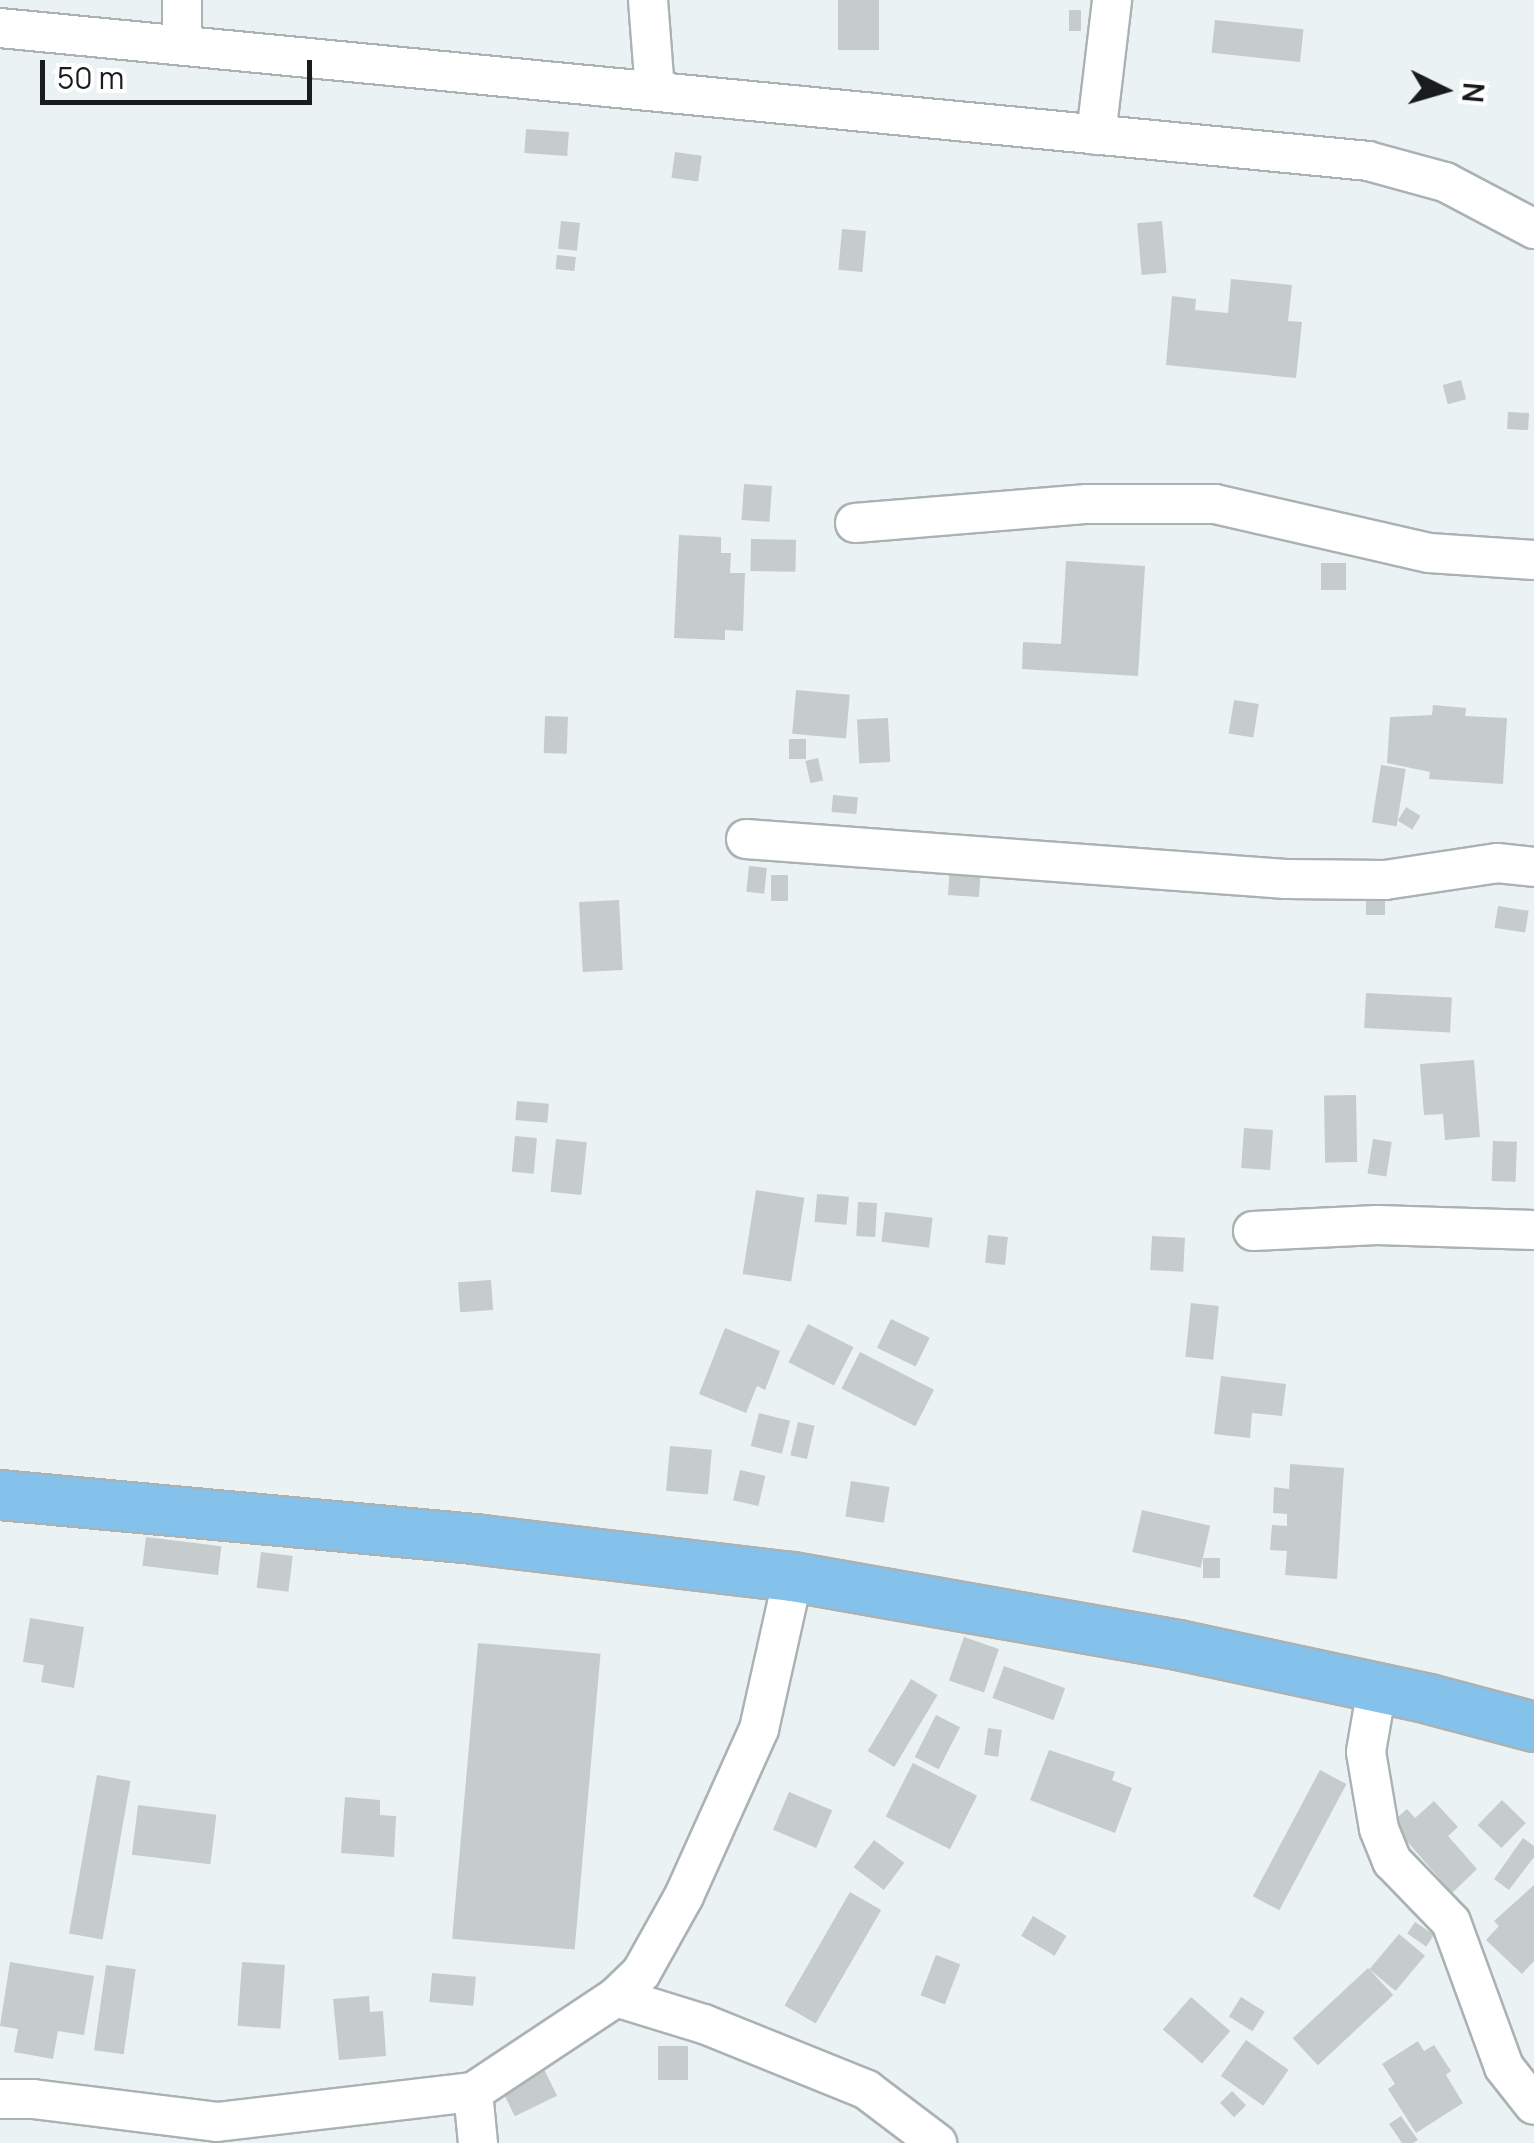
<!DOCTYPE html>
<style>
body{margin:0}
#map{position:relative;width:1534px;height:2143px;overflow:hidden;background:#ebf2f4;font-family:Manrope,sans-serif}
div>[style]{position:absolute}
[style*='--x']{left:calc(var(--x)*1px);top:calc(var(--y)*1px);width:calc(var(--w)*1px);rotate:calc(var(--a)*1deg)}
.building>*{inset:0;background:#c5cccb;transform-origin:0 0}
.roads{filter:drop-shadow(2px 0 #abb2b4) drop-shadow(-2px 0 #abb2b4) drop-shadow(0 2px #abb2b4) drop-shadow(0 -2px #abb2b4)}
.minor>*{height:38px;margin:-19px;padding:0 19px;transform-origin:19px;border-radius:19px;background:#fff}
.major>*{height:48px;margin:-24px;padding:0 24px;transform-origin:24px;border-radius:24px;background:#85c2eb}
span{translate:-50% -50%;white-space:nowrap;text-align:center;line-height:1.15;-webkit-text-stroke:8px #fff;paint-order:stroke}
.north{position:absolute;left:1394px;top:40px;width:100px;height:100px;-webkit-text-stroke:8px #fff;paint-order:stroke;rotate:95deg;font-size:28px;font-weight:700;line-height:40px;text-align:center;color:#191c1d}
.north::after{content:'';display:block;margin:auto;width:35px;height:45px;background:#191c1d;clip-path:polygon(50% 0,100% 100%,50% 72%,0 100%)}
.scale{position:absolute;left:40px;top:60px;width:272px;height:45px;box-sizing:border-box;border:5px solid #191c1d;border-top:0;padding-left:12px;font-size:30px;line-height:35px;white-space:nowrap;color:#191c1d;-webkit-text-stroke:8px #fff;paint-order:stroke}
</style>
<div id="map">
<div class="building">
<i style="left:838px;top:0;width:41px;height:50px"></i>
<i style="left:1069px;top:10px;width:12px;height:21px"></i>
<i style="left:1215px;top:20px;width:89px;height:33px;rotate:6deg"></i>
<i style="left:526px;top:129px;width:43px;height:24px;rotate:4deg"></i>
<i style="left:675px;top:152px;width:27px;height:26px;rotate:8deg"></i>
<i style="left:561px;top:221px;width:19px;height:28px;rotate:6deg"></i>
<i style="left:1162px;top:221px;width:52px;height:25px;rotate:85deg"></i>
<i style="left:842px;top:229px;width:24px;height:41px;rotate:5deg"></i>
<i style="left:557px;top:255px;width:19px;height:14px;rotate:6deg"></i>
<i style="clip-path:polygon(1231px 279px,1292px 285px,1288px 321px,1302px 322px,1296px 378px,1166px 365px,1172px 296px,1196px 299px,1195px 310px,1228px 313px)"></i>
<i style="left:1461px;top:380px;width:20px;height:19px;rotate:75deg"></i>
<i style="left:1508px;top:412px;width:21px;height:17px;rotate:3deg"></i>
<i style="left:744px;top:484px;width:28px;height:36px;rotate:4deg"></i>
<i style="clip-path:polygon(679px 535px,721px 537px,721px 553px,731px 553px,730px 573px,745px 573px,743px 631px,725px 630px,725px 640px,674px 638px)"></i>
<i style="left:751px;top:539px;width:45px;height:32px;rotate:1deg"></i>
<i style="clip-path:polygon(1066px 561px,1145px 566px,1138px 676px,1022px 669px,1023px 642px,1061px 644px)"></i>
<i style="left:1321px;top:563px;width:25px;height:27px"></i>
<i style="left:796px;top:690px;width:54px;height:44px;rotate:5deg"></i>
<i style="left:1234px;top:700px;width:25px;height:34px;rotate:9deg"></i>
<i style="clip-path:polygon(1433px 705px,1466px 708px,1465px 716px,1507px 718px,1503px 784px,1429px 779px,1430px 772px,1387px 763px,1390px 717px,1432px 715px)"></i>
<i style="left:545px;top:716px;width:23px;height:37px;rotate:2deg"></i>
<i style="left:888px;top:718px;width:44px;height:31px;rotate:87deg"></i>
<i style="left:789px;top:739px;width:17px;height:20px"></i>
<i style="left:818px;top:758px;width:23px;height:13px;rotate:77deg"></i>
<i style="left:1381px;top:765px;width:25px;height:58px;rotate:9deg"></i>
<i style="left:833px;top:795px;width:25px;height:17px;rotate:5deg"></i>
<i style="left:1406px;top:807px;width:17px;height:16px;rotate:31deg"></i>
<i style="left:749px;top:866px;width:18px;height:26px;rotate:6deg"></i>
<i style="left:950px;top:866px;width:31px;height:29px;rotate:4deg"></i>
<i style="left:771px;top:875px;width:17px;height:26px"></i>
<i style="left:1385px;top:897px;width:18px;height:19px;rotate:90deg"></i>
<i style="left:619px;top:900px;width:70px;height:40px;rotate:87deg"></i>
<i style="left:1498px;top:906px;width:31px;height:22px;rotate:9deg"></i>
<i style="left:1366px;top:993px;width:86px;height:35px;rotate:3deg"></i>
<i style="clip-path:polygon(1474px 1060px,1480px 1137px,1445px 1140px,1443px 1114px,1424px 1115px,1420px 1064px)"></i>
<i style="left:1356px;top:1095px;width:67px;height:32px;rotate:89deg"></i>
<i style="left:517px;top:1101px;width:32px;height:19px;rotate:5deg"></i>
<i style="left:1244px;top:1128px;width:29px;height:40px;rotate:4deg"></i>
<i style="left:515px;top:1136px;width:22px;height:36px;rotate:5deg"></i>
<i style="left:556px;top:1139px;width:31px;height:53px;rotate:6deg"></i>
<i style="left:1373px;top:1139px;width:19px;height:35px;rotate:9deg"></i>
<i style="left:1493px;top:1141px;width:24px;height:40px;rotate:2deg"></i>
<i style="left:756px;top:1190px;width:49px;height:85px;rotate:9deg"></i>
<i style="left:817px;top:1194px;width:32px;height:28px;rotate:5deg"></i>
<i style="left:858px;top:1202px;width:19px;height:34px;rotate:3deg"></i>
<i style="left:885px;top:1212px;width:48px;height:30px;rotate:7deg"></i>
<i style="left:988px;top:1235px;width:20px;height:28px;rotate:6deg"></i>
<i style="left:1152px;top:1236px;width:33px;height:34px;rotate:3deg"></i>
<i style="left:491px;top:1280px;width:30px;height:33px;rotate:86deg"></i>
<i style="left:1191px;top:1303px;width:28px;height:54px;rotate:6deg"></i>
<i style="left:891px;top:1319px;width:43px;height:32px;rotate:26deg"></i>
<i style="left:808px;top:1324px;width:51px;height:43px;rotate:27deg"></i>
<i style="clip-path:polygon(725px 1328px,780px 1351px,765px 1390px,757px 1386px,746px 1413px,699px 1394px)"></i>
<i style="left:860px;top:1352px;width:83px;height:41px;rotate:27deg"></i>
<i style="clip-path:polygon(1221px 1376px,1286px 1384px,1282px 1416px,1252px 1413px,1250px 1438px,1214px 1434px)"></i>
<i style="left:759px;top:1413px;width:32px;height:34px;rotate:14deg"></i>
<i style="left:798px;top:1422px;width:17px;height:34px;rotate:13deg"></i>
<i style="left:670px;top:1446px;width:42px;height:45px;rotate:5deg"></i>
<i style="clip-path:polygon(1290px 1464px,1344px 1468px,1337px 1579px,1285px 1575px,1287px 1551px,1270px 1550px,1272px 1525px,1287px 1526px,1287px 1514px,1273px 1513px,1274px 1487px,1289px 1489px)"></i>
<i style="left:740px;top:1470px;width:26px;height:31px;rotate:13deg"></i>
<i style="left:851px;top:1481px;width:39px;height:36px;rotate:9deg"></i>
<i style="left:1142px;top:1510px;width:70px;height:43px;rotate:13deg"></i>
<i style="left:146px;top:1537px;width:76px;height:29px;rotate:7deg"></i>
<i style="left:261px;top:1552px;width:32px;height:36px;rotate:7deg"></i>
<i style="left:1203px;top:1558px;width:17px;height:20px"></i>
<i style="clip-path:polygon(30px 1618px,84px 1627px,74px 1688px,41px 1682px,44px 1665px,23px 1662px)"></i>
<i style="left:964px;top:1637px;width:37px;height:46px;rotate:19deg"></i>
<i style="left:478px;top:1643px;width:123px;height:297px;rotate:5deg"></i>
<i style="left:1004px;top:1666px;width:65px;height:34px;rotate:20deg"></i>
<i style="left:911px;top:1679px;width:31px;height:84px;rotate:31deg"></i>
<i style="left:936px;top:1715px;width:27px;height:47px;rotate:27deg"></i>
<i style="left:988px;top:1728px;width:14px;height:27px;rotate:8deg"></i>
<i style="clip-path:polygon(1049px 1750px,1115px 1772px,1112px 1780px,1132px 1788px,1115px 1833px,1030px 1800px)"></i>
<i style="left:913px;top:1763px;width:72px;height:60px;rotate:27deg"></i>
<i style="left:1320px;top:1770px;width:30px;height:143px;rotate:28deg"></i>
<i style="left:97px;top:1775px;width:34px;height:161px;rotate:10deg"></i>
<i style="left:789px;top:1792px;width:47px;height:41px;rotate:23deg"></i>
<i style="clip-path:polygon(345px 1797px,380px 1800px,380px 1815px,396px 1816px,394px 1857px,341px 1853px)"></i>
<i style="left:1502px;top:1800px;width:33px;height:35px;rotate:44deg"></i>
<i style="clip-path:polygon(1434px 1801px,1458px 1827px,1448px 1836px,1477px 1869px,1452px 1893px,1391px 1823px,1407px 1809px,1415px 1818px)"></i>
<i style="left:138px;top:1805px;width:79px;height:50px;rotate:7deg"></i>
<i style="clip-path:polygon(1523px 1838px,1534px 1846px,1534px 1857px,1509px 1890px,1494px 1879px)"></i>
<i style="left:874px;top:1840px;width:38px;height:34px;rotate:37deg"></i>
<i style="clip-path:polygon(1534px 1885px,1534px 1961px,1522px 1974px,1486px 1940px,1499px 1926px,1494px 1921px)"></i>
<i style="left:850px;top:1892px;width:36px;height:131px;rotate:30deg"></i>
<i style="left:1033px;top:1916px;width:39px;height:23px;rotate:31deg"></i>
<i style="left:1415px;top:1922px;width:23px;height:14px;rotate:34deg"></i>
<i style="left:1399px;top:1934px;width:34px;height:46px;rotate:40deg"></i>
<i style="left:936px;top:1955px;width:26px;height:43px;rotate:21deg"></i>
<i style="clip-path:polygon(10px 1962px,94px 1976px,84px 2035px,58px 2031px,53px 2059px,14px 2052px,18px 2029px,0 2026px)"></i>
<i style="left:242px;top:1962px;width:43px;height:64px;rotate:4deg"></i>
<i style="left:106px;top:1965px;width:30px;height:86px;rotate:8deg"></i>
<i style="left:1368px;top:1968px;width:37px;height:103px;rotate:47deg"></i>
<i style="left:432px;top:1973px;width:44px;height:29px;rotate:5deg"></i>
<i style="clip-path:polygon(369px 1996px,370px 2012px,383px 2011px,386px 2056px,339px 2060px,333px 1999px)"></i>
<i style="left:1191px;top:1997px;width:52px;height:43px;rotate:41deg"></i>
<i style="left:1241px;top:1997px;width:28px;height:23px;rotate:32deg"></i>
<i style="left:1246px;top:2040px;width:52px;height:44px;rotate:35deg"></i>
<i style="clip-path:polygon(1418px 2041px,1424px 2051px,1434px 2045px,1451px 2071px,1446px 2075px,1463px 2103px,1416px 2133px,1388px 2089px,1395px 2084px,1382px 2064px)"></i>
<i style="left:658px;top:2046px;width:30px;height:34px"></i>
<i style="left:543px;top:2067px;width:32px;height:47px;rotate:64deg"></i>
<i style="left:1232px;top:2091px;width:20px;height:17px;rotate:45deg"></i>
<i style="clip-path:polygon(1401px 2116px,1418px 2140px,1413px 2143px,1402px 2143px,1389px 2124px)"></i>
</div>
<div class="roads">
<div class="minor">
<i style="--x:648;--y:0;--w:90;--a:85.6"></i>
<i style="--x:0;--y:28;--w:1374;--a:5.55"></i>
<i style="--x:1368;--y:161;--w:80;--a:15.3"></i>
<i style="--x:1445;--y:182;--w:101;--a:27.8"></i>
<i style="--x:182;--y:45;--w:45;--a:-90"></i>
<i style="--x:1096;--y:135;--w:136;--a:-83.2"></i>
<i style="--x:855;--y:523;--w:233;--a:-4.7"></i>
<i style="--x:1087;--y:504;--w:128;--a:0"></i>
<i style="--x:1215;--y:504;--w:220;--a:12.9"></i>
<i style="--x:1429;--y:553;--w:105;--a:3.8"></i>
<i style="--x:746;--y:839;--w:541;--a:4.24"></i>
<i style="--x:1286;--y:879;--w:99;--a:0.6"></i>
<i style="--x:1385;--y:880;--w:113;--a:-8.6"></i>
<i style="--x:1497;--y:863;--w:37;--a:6"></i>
<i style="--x:1253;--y:1231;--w:124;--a:-2.8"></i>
<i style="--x:1377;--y:1225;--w:157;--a:1.8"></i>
<i style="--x:1377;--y:1688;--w:65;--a:99.8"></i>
<i style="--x:1366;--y:1752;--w:78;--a:80.4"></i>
<i style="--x:1379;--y:1829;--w:35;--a:68"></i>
<i style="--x:1392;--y:1861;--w:85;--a:46"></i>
<i style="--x:1451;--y:1922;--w:154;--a:69.9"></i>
<i style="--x:1504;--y:2067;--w:48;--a:51.7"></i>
<i style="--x:616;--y:1997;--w:92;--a:17.1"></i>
<i style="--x:704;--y:2024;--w:176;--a:22"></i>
<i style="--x:867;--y:2090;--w:88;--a:37.1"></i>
<i style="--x:0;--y:2099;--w:33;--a:0"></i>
<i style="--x:33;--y:2099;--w:185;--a:7.1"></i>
<i style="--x:217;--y:2122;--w:258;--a:-6.7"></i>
<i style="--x:478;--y:2143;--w:51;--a:-95.6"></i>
<i style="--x:473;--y:2092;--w:172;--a:-33.6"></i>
<i style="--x:616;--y:1997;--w:35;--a:-44"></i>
<i style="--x:641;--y:1973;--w:88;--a:-60.8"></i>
<i style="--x:684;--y:1896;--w:183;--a:-65.8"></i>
<i style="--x:759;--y:1729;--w:156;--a:-77.4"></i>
</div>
<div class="major">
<i style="--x:0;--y:1495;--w:483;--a:5.3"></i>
<i style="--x:481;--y:1540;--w:314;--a:6.8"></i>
<i style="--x:793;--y:1577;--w:391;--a:10"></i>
<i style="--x:1178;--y:1645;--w:257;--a:12.1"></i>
<i style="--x:1429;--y:1699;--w:109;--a:14.9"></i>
</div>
</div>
<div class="north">N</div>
<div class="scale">50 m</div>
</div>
